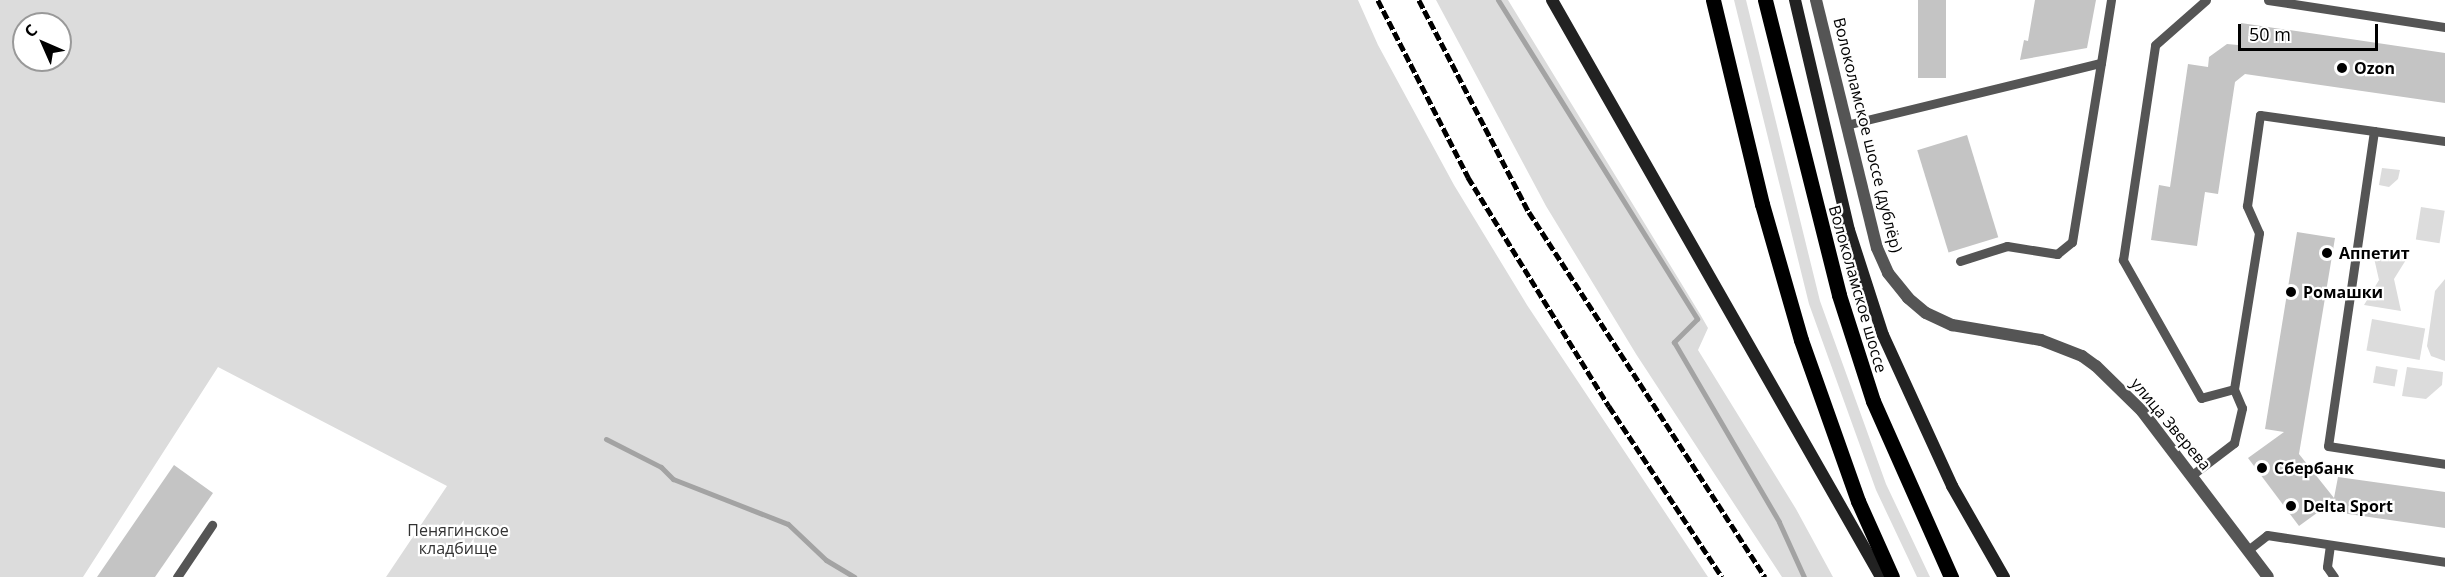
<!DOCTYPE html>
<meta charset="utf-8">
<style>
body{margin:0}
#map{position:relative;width:2445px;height:577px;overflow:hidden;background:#fff;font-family:"Open Sans",sans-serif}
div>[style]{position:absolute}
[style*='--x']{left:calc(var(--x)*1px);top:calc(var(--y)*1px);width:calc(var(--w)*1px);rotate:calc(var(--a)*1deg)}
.green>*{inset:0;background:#dcdcdc;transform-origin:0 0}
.stream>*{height:5px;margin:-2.5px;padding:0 2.5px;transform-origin:2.5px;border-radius:2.5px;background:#a3a3a3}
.building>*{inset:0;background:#c4c4c4;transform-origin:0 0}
.lane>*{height:9px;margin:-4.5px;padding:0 4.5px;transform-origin:4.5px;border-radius:4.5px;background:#555}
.street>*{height:12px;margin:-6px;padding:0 6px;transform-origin:6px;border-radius:6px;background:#555}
.secondary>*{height:12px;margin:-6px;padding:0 6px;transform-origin:6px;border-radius:6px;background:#222}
.primary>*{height:15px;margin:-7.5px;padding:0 7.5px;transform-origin:7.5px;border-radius:7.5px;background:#000}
.rail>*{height:4.5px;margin-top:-2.25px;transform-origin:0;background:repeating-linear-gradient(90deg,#000 0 9px,transparent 0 12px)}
.dots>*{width:16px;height:16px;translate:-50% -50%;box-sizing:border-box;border:3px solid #fff;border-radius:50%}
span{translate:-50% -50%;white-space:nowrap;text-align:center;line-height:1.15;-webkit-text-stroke:4.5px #fff;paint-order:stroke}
.poi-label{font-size:16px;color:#000;font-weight:700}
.left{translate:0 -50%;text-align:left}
.street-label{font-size:16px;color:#000}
.park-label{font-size:16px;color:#333}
.north{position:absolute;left:12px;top:12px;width:60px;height:60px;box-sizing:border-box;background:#fff;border:2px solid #999;border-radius:50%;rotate:315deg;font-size:16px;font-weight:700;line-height:24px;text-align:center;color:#000}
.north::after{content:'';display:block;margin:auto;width:21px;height:27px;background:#000;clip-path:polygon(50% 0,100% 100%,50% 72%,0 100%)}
.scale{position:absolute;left:2238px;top:24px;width:140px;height:27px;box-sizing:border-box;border:3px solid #000;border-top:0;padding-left:8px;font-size:18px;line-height:21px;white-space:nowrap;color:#000;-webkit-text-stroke:4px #fff;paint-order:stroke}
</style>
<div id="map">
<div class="green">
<i style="clip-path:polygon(evenodd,0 0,1358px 0,1378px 45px,1454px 185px,1527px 305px,1708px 577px,386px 577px,447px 486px,218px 367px,83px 577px,0 577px,0 0,24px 24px,60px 24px,60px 60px,24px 60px,24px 24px)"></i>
<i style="clip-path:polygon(1436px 0,1508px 0,1700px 314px,1708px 328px,1698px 350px,1796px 509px,1833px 577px,1782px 577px,1636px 354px,1546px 206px)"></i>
<i style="clip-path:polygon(1734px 0,1746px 0,1820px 301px,1886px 484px,1930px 577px,1917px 577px,1876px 490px,1809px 304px)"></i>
<i style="clip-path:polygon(2382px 168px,2400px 170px,2398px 179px,2389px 187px,2379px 185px)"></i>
<i style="left:2421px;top:207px;width:24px;height:33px;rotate:9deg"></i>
<i style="clip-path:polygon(2372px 249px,2409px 255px,2394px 279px,2401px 311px,2364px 305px,2379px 280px)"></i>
<i style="clip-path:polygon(2445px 279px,2445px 361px,2431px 356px,2427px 346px,2435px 291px)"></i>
<i style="left:2372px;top:319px;width:54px;height:32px;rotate:10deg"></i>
<i style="left:2376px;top:366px;width:22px;height:17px;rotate:10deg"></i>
<i style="clip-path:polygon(2407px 367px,2443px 372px,2442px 385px,2426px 399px,2402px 396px)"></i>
</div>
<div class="stream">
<i style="--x:1498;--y:0;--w:376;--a:58"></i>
<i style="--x:1697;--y:319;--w:33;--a:135"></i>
<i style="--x:1674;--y:342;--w:208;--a:59.7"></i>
<i style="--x:1779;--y:522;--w:60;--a:65.6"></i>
<i style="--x:606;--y:439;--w:62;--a:27"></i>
<i style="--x:661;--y:467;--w:17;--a:45"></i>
<i style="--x:673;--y:479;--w:123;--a:21.4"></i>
<i style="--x:788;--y:524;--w:52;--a:43.5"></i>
<i style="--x:826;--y:560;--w:33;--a:31"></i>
</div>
<div class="building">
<i style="left:1918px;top:0;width:28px;height:78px"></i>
<i style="clip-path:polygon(2035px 0,2096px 0,2087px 48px,2020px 60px,2024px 40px,2028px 41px)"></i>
<i style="clip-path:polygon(2241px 23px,2445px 53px,2445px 103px,2245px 74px,2235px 82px,2218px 194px,2205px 192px,2197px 246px,2151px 240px,2159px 185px,2170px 187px,2188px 64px,2208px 67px,2209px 57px,2227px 44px,2238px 45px)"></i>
<i style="left:1967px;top:135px;width:107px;height:52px;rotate:73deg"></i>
<i style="clip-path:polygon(2297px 232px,2335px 238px,2299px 454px,2334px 498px,2338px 477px,2445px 492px,2445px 528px,2321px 510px,2299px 526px,2248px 458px,2284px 432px,2265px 429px)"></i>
<i style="clip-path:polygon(174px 465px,213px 493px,155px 577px,97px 577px)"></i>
</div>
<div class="lane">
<i style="--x:2268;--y:0;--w:179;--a:8.7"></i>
<i style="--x:1846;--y:125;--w:262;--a:-13.7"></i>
<i style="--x:2101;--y:63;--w:64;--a:-81"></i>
<i style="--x:2445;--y:141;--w:72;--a:-172"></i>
<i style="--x:2374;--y:131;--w:318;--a:98.3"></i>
<i style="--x:2328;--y:446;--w:118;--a:8.7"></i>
<i style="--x:1960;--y:261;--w:49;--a:-17.7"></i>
<i style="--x:2007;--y:246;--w:51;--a:9.1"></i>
<i style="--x:2057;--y:254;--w:19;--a:-39"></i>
<i style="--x:2072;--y:242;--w:181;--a:-80.8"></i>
<i style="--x:2234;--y:389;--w:158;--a:-80.9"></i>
<i style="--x:2259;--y:233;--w:30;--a:-114"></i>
<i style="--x:2247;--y:206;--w:92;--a:-81.9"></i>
<i style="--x:2260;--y:115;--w:115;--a:8"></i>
<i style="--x:2192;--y:475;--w:53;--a:-37.3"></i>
<i style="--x:2234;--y:443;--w:36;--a:-77"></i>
<i style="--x:2242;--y:408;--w:21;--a:-113"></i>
<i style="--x:2234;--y:389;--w:34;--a:165"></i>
<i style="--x:2201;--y:398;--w:159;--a:-119.5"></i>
<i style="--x:2123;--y:260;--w:217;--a:-81.5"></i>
<i style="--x:2155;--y:45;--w:68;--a:-41.4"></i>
<i style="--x:2330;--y:545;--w:22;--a:98"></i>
<i style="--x:2327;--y:567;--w:12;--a:55"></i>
<i style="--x:2248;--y:550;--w:24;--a:-38"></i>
<i style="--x:2267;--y:535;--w:180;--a:8.6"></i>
<i style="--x:177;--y:577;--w:63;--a:-56.1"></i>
</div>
<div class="street">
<i style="--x:1816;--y:0;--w:255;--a:76.2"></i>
<i style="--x:1877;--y:248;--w:27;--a:66"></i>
<i style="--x:1888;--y:273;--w:32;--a:51"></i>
<i style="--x:1908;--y:298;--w:23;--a:40"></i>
<i style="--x:1926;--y:313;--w:29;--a:25"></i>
<i style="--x:1952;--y:325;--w:90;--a:9.6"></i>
<i style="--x:2041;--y:340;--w:44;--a:21.3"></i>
<i style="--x:2082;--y:356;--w:17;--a:36"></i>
<i style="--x:2096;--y:366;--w:64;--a:44.4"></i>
<i style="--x:2142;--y:411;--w:208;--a:52.8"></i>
</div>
<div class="secondary">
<i style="--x:1552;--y:0;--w:664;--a:60.31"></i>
<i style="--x:1795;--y:0;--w:236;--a:76.8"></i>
<i style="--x:1849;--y:230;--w:110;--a:72.1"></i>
<i style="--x:1883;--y:335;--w:166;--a:65.4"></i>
<i style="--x:1952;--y:486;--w:105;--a:60.3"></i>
</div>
<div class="primary">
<i style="--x:1713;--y:0;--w:210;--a:76.5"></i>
<i style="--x:1762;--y:204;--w:141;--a:74"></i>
<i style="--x:1801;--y:340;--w:171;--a:70.5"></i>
<i style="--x:1858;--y:501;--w:83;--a:65.9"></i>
<i style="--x:1765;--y:0;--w:304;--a:75.9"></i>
<i style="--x:1839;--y:295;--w:111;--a:72.2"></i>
<i style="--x:1873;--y:401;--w:193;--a:66.1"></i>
</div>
<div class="rail">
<i style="--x:1378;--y:0;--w:199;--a:63"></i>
<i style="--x:1468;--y:177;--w:269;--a:58.4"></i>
<i style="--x:1609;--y:406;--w:205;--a:56.5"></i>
<i style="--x:1419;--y:0;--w:239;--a:62.6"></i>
<i style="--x:1529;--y:212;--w:435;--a:57.1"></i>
</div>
<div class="dots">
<i style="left:2342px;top:68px;background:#000"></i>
<i style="left:2327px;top:253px;background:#000"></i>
<i style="left:2291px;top:292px;background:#000"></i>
<i style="left:2262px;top:468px;background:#000"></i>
<i style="left:2291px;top:506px;background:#000"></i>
</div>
<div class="poi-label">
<span class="left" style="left:2354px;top:68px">Ozon</span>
<span class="left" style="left:2339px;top:253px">Аппетит</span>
<span class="left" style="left:2303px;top:292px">Ромашки</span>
<span class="left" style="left:2274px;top:468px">Сбербанк</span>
<span class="left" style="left:2303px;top:506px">Delta Sport</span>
</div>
<div class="street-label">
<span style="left:1868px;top:135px;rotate:76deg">Волоколамское шоссе (дублёр)</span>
<span style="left:1858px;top:289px;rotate:74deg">Волоколамское шоссе</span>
<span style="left:2171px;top:424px;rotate:50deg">улица Зверева</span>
</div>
<div class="park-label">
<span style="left:458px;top:539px">Пенягинское<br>кладбище</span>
</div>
<div class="north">С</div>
<div class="scale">50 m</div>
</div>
